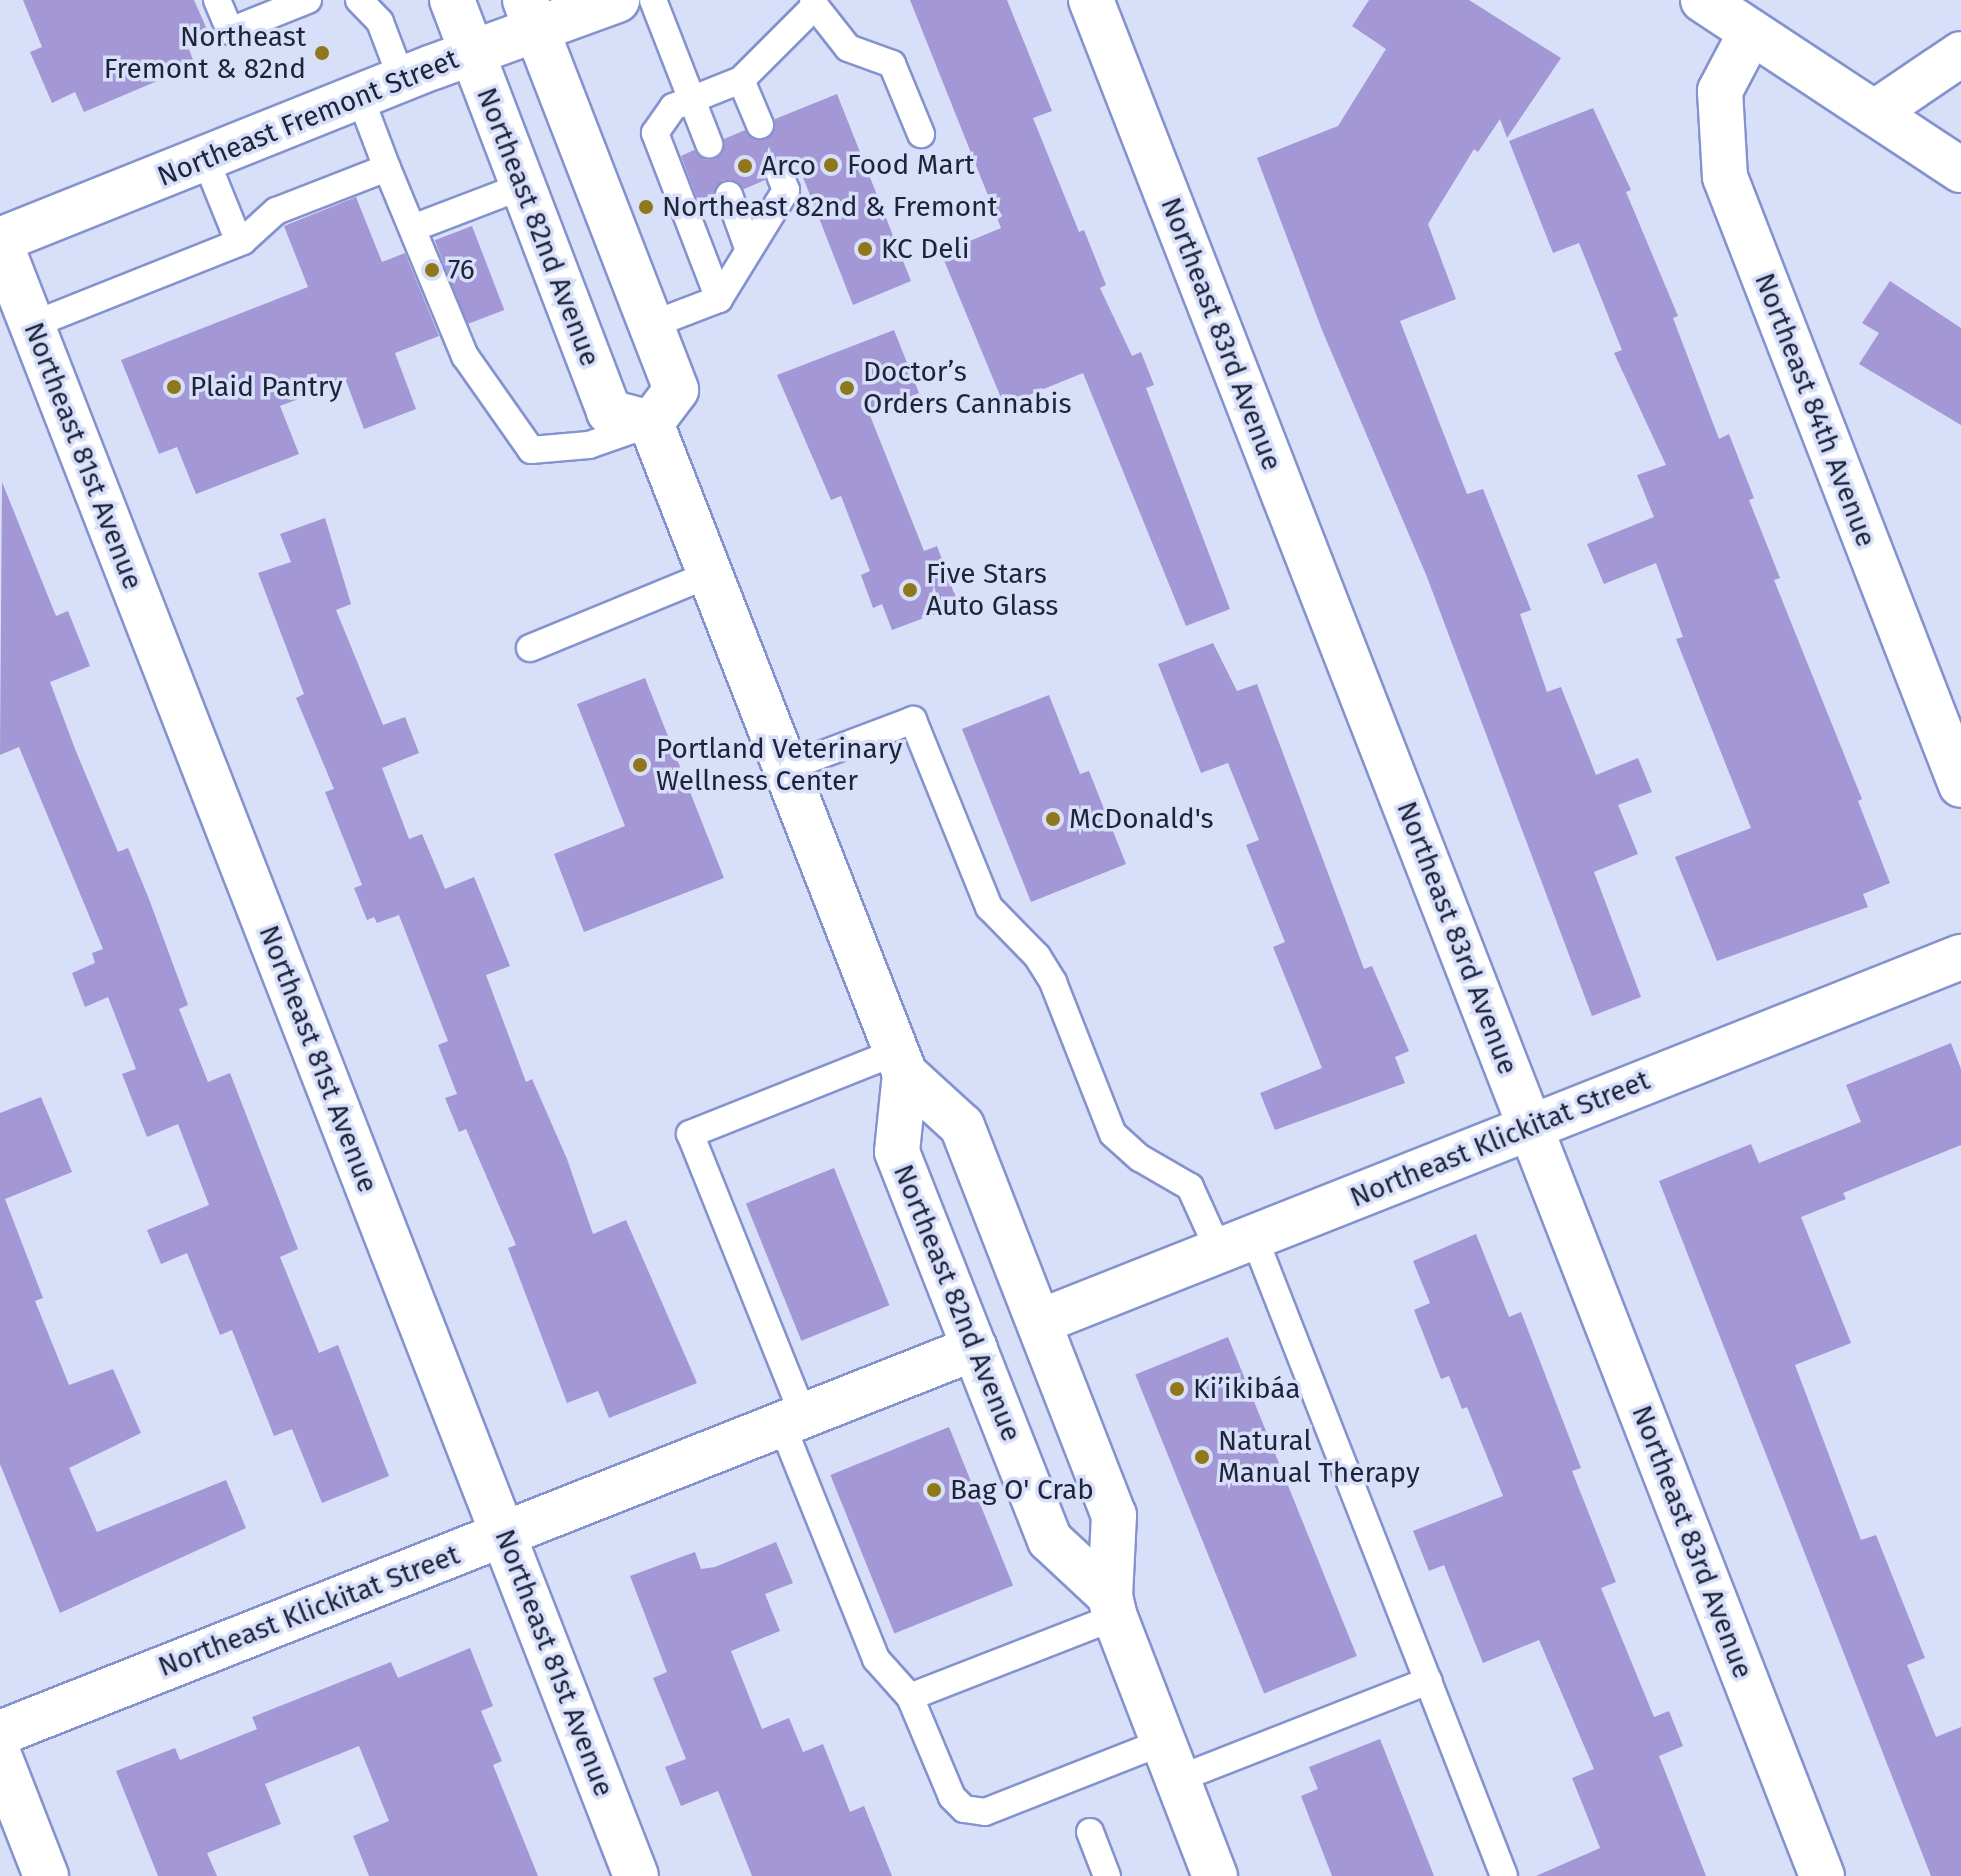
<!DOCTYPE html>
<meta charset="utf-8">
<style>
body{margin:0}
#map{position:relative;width:1961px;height:1876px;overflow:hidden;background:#d8dff9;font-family:"Fira Sans",sans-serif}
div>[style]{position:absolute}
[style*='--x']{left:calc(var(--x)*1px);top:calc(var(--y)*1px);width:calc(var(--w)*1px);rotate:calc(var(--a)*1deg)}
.building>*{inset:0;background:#a397d5;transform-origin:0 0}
.roads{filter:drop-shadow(2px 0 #8493ce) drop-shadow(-2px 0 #8493ce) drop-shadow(0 2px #8493ce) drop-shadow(0 -2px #8493ce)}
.lane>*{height:26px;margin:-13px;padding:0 13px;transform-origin:13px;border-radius:13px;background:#fff}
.street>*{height:44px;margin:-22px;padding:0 22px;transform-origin:22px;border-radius:22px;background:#fff}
.secondary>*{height:44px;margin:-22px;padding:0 22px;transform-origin:22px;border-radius:22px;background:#fff}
.primary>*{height:44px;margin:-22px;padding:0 22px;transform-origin:22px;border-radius:22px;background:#fff}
.dots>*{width:22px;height:22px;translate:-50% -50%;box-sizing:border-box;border:4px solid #d8dff9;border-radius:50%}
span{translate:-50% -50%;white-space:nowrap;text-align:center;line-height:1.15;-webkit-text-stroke:7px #d8dff9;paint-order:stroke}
.poi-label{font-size:28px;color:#1d233a}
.right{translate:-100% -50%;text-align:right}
.left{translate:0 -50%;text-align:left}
.street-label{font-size:28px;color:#1d233a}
</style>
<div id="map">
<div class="building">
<i style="clip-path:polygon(23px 0,194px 0,209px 34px,187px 44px,195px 65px,84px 112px,75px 92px,52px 103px,30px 52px,42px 47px)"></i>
<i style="clip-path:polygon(910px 0,1007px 0,1052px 111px,1033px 118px,1079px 232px,1084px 230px,1106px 285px,1100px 288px,1132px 356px,1141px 352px,1154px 385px,1146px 388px,1230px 609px,1186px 626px,1083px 373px,1004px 405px,941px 253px,1001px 228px)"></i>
<i style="clip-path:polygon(1369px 0,1469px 0,1561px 58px,1507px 138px,1500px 119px,1478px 152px,1474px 149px,1428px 224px,1456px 299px,1400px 321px,1467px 494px,1483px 489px,1531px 610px,1520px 614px,1547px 692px,1561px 687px,1596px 775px,1638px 758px,1652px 792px,1618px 805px,1638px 854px,1594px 872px,1641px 997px,1592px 1016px,1427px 577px,1322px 330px,1257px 158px,1338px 126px,1386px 49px,1352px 26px)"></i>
<i style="clip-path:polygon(837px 94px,911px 281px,853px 305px,799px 167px,773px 161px,765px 180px,744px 189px,733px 180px,723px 180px,714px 191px,714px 201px,700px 207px,681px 156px,694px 150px,706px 160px,715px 159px,724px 139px,745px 130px,751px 138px,765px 140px,773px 134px,775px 119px)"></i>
<i style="clip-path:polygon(1593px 108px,1631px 190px,1626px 192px,1678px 316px,1673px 318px,1719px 439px,1729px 434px,1754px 498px,1749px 500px,1780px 578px,1774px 580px,1862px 799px,1858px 801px,1890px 883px,1863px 894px,1868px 907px,1717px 961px,1675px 857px,1751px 828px,1676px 639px,1683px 637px,1656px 563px,1604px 584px,1587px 544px,1654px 517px,1637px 475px,1666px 465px,1614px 353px,1622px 350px,1579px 243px,1553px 253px,1509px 141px)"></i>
<i style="clip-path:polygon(356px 197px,382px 262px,405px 253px,439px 336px,395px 353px,416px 409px,364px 429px,346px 381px,280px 406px,299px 454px,196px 494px,177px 447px,159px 454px,121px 360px,308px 287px,284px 226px)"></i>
<i style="left:472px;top:226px;width:90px;height:40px;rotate:69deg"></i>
<i style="clip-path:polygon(1890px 281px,1961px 328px,1961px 425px,1859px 364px,1879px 333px,1862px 323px)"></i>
<i style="clip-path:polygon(894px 330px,919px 393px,869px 413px,924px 551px,937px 546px,959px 605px,892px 630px,882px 604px,873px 608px,861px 575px,870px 571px,841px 496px,831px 500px,777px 375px)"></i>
<i style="clip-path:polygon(2px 482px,56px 616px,68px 611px,90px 666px,50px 682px,75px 749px,118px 852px,128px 848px,149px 899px,188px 1005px,179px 1009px,208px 1082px,230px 1073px,298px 1249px,280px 1257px,319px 1353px,338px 1345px,389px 1476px,322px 1503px,292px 1429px,274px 1436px,232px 1330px,220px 1335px,187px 1253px,161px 1264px,147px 1230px,209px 1205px,178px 1124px,147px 1137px,122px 1074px,136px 1069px,108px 997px,85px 1007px,72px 973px,95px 963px,92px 953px,103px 949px,19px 747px,0 755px)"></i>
<i style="clip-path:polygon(325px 518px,351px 604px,336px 610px,383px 725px,405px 717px,419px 753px,382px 768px,409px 839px,422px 834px,445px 889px,474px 877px,510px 966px,486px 975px,526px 1082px,532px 1079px,567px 1159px,593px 1234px,626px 1220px,697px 1383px,609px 1418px,598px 1391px,567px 1403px,508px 1248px,516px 1245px,466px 1129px,459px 1132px,445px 1098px,457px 1094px,438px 1045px,448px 1041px,399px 915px,377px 923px,374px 917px,367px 920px,354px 888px,362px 885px,325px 792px,334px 789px,296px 698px,304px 694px,258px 573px,291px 562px,280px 534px)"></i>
<i style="clip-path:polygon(1213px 643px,1237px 691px,1257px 684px,1364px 969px,1372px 966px,1409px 1051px,1395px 1057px,1405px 1083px,1275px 1130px,1260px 1093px,1322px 1068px,1273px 947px,1285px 942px,1246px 845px,1259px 840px,1228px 763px,1201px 773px,1158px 664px)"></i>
<i style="clip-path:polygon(645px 678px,724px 878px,584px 932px,554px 854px,625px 826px,577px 704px)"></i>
<i style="clip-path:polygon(1049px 695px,1080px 774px,1089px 771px,1126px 864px,1031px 902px,962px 729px)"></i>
<i style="clip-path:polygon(1951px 1043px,1961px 1069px,1961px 1145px,1843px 1193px,1846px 1199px,1801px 1217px,1851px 1343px,1795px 1365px,1861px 1540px,1876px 1535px,1925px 1658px,1907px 1665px,1936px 1737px,1961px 1727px,1961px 1876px,1931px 1876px,1659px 1181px,1751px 1144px,1759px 1163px,1861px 1122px,1846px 1085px)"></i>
<i style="clip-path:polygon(41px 1097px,72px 1172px,5px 1199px,43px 1298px,35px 1301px,69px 1385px,113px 1369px,141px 1433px,69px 1468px,97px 1532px,226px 1480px,246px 1528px,60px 1613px,0 1464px,0 1113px)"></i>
<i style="left:834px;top:1168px;width:148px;height:95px;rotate:68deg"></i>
<i style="clip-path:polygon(1476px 1234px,1509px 1317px,1521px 1312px,1581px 1468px,1572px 1471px,1616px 1582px,1601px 1588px,1654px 1717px,1669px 1711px,1683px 1746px,1659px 1756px,1706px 1876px,1536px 1876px,1600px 1848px,1572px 1778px,1594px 1769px,1539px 1640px,1483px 1663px,1444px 1565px,1429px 1571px,1413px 1531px,1503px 1496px,1467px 1407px,1462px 1409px,1449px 1376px,1441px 1379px,1414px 1310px,1430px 1303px,1413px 1261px)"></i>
<i style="left:1228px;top:1337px;width:344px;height:100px;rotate:68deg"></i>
<i style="left:949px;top:1427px;width:171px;height:128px;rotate:68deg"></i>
<i style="clip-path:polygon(776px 1542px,793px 1583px,765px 1594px,780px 1631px,731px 1651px,762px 1729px,789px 1718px,803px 1752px,823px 1744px,850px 1812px,864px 1806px,892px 1876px,752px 1876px,718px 1791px,681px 1806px,665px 1767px,686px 1759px,653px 1678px,667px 1672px,630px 1576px,695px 1552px,701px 1569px,715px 1567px)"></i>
<i style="clip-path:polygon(470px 1648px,493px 1706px,481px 1711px,502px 1761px,493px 1765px,538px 1876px,369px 1876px,353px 1836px,389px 1821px,359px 1746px,265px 1784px,281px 1824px,207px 1853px,217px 1876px,158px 1876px,116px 1771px,175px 1748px,180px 1760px,257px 1729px,252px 1717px,391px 1662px,398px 1678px)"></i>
<i style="clip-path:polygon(1380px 1739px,1434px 1876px,1332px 1876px,1301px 1796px,1318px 1789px,1309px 1767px)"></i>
</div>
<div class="roads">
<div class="lane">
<i style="--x:217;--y:0;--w:34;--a:67"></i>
<i style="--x:230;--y:31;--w:84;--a:-21.7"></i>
<i style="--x:359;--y:0;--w:30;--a:46"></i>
<i style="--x:380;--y:22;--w:62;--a:69.2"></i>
<i style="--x:653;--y:0;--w:155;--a:68.7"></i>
<i style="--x:815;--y:6;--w:53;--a:51.8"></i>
<i style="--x:848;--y:48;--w:47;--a:20"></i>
<i style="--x:892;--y:64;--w:76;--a:67.5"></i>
<i style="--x:741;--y:80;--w:105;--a:-45"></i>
<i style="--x:815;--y:6;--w:6;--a:-108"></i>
<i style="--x:205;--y:158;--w:91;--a:68"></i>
<i style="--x:387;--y:168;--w:204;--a:67.5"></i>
<i style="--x:465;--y:356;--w:115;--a:54.9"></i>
<i style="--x:531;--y:450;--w:58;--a:-4.9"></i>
<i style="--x:589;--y:445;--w:60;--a:-19.3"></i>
<i style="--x:729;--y:195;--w:56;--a:70.3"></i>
<i style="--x:413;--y:228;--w:118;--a:-20.9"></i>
<i style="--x:719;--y:299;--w:178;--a:-111.1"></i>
<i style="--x:655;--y:133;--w:32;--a:-55"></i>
<i style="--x:673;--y:107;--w:73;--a:-21.7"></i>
<i style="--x:741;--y:80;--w:49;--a:67.1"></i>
<i style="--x:32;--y:325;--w:227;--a:-21.7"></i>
<i style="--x:243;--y:241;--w:45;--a:-42.3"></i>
<i style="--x:276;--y:211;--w:119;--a:-21.2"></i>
<i style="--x:387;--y:168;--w:76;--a:-110.8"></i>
<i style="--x:651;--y:325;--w:73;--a:-20.9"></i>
<i style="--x:719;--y:299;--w:128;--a:-58.4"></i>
<i style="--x:786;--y:190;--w:16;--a:-112"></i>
<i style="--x:530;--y:648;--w:195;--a:-22.3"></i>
<i style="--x:786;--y:768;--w:136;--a:-20.7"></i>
<i style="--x:913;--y:720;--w:202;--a:67.9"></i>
<i style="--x:989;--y:907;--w:69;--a:45.6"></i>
<i style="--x:1037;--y:956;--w:31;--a:58"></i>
<i style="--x:1053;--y:982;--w:163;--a:68.5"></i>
<i style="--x:1113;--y:1134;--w:36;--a:42"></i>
<i style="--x:1140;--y:1158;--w:58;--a:30.1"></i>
<i style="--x:1190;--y:1187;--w:70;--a:65.6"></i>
<i style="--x:1254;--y:1237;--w:477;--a:68.6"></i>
<i style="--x:804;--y:1417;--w:305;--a:-111.9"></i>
<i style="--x:690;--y:1134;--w:222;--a:-21.7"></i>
<i style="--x:782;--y:1425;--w:252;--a:68.1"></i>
<i style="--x:876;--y:1659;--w:51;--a:48.2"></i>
<i style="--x:1115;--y:1617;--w:220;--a:158.7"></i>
<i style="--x:910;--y:1697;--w:108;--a:67.2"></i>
<i style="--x:952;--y:1797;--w:17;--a:45"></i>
<i style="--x:964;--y:1809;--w:21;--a:8"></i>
<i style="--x:985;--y:1812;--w:191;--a:-21.5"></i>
<i style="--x:1178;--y:1779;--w:269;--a:-21.4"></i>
<i style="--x:1428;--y:1681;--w:209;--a:68.7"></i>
<i style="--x:1090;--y:1832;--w:47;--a:68.9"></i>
</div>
<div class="street">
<i style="--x:1091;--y:0;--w:2013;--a:68.71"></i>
<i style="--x:1703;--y:0;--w:309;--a:33.4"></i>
<i style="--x:1751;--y:32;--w:67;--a:117.7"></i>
<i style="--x:1720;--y:91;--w:86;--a:86.7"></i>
<i style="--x:1725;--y:177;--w:652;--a:68.79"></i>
<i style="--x:1874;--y:113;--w:105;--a:-34.1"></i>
<i style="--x:0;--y:243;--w:1752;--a:68.72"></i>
<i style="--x:1039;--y:1322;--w:992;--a:-21.6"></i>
<i style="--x:0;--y:1733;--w:1048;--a:-21.55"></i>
<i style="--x:0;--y:1758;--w:127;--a:68.7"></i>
</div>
<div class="secondary">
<i style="--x:0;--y:240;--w:466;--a:-21.8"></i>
<i style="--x:433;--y:67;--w:196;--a:-20"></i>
</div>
<div class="primary">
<i style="--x:452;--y:0;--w:441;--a:69.1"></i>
<i style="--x:609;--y:412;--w:43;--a:14.7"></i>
<i style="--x:525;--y:0;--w:418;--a:68.8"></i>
<i style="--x:676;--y:390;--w:41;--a:127.1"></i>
<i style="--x:651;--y:423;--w:699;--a:68.69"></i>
<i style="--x:905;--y:1074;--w:77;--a:42.4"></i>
<i style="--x:962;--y:1126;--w:418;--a:68.7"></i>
<i style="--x:1114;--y:1515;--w:81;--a:92.8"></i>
<i style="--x:1110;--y:1596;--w:22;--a:77"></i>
<i style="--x:1115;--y:1617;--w:278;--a:68.9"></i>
<i style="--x:905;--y:1074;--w:78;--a:95.9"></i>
<i style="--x:897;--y:1152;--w:417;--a:68.5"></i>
<i style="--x:1050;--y:1540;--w:82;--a:43"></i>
</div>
</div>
<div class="dots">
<i style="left:322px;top:53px;background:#8f771c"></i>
<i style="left:831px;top:165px;background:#8f771c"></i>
<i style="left:745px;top:166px;background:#8f771c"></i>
<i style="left:646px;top:207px;background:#8f771c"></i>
<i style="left:865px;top:249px;background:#8f771c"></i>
<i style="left:432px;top:270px;background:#8f771c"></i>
<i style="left:174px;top:387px;background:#8f771c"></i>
<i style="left:847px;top:388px;background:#8f771c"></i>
<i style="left:910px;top:590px;background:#8f771c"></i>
<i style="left:640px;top:765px;background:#8f771c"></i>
<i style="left:1053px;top:819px;background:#8f771c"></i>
<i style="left:1177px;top:1389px;background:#8f771c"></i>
<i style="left:1202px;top:1457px;background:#8f771c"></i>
<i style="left:934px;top:1490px;background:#8f771c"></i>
</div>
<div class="poi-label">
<span class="right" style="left:306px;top:53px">Northeast<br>Fremont &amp; 82nd</span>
<span class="left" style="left:847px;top:165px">Food Mart</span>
<span class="left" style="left:761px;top:166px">Arco</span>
<span class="left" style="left:662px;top:207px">Northeast 82nd &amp; Fremont</span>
<span class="left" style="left:881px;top:249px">KC Deli</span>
<span class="left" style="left:448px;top:270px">76</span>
<span class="left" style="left:863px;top:388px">Doctor’s<br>Orders Cannabis</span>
<span class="left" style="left:190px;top:387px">Plaid Pantry</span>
<span class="left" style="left:926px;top:590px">Five Stars<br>Auto Glass</span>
<span class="left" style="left:656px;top:765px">Portland Veterinary<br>Wellness Center</span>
<span class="left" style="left:1069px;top:819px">McDonald's</span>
<span class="left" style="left:1193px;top:1389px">Ki’ikibáa</span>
<span class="left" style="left:1218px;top:1457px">Natural<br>Manual Therapy</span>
<span class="left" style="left:950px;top:1490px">Bag O' Crab</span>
</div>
<div class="street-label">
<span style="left:308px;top:118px;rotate:-22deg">Northeast Fremont Street</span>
<span style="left:538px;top:227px;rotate:69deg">Northeast 82nd Avenue</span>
<span style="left:1221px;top:334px;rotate:69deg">Northeast 83rd Avenue</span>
<span style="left:1815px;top:410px;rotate:69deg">Northeast 84th Avenue</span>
<span style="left:83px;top:456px;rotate:69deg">Northeast 81st Avenue</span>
<span style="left:1457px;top:938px;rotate:69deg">Northeast 83rd Avenue</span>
<span style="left:318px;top:1059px;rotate:69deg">Northeast 81st Avenue</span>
<span style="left:1500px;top:1139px;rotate:-22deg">Northeast Klickitat Street</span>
<span style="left:957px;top:1303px;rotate:68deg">Northeast 82nd Avenue</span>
<span style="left:1692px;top:1542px;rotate:69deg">Northeast 83rd Avenue</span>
<span style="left:309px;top:1611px;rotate:-21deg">Northeast Klickitat Street</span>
<span style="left:554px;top:1663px;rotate:69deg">Northeast 81st Avenue</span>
</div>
</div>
